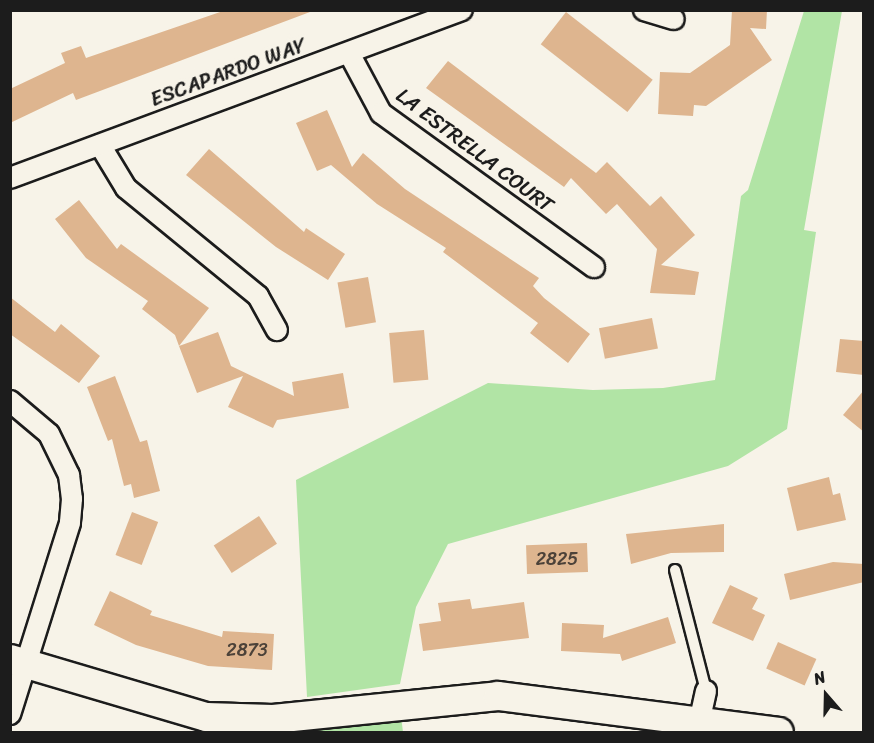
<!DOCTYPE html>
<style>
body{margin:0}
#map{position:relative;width:874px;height:743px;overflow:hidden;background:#f7f3e8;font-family:Sriracha,sans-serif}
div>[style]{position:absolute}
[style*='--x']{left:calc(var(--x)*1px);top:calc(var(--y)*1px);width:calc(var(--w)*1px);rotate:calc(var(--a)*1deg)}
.green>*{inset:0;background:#b1e4a5}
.building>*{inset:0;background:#deb58f;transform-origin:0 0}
.roads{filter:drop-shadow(2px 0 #1c1c1c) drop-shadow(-2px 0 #1c1c1c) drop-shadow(0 2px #1c1c1c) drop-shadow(0 -2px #1c1c1c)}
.lane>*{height:10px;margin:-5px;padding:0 5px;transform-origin:5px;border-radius:5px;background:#f7f3e8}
.street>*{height:20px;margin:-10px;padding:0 10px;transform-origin:10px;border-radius:10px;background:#f7f3e8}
.secondary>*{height:28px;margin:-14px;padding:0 14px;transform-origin:14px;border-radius:14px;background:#f7f3e8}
span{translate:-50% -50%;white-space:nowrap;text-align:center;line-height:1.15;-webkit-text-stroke:6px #f7f3e8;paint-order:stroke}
.number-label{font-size:18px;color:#4c4239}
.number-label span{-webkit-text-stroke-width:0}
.street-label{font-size:21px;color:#1c1c1c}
.frame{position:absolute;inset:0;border:12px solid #1c1c1c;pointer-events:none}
.north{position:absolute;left:796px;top:665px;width:60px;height:60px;-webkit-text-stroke:4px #f7f3e8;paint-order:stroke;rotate:340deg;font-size:16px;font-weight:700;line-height:24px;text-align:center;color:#1c1c1c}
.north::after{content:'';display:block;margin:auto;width:21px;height:27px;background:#1c1c1c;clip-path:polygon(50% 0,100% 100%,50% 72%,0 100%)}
</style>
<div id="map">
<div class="green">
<i style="clip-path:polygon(804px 11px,842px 11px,804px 230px,816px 232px,787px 429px,728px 466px,448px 544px,416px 607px,400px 684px,307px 697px,296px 480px,488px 383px,593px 390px,663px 388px,715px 380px,741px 196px,748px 190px)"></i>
<i style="clip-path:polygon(401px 716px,403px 732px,285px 732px,300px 731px)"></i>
</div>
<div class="building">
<i style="clip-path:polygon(226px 10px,310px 12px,76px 100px,73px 93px,10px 123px,10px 89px,65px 63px,61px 53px,81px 46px,86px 58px)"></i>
<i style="clip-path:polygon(732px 10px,767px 10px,766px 29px,750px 28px,772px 60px,706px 106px,694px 105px,693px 116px,658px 114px,660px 72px,690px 73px,730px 45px)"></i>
<i style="left:566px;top:12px;width:110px;height:41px;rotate:38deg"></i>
<i style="clip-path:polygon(448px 61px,596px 173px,607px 162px,650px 206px,661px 196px,695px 235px,661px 265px,699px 272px,695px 295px,650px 293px,657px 249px,617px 204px,606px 214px,571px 178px,564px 187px,426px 88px)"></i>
<i style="clip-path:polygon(327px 110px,352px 167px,363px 153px,405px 189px,539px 278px,533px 286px,544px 298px,590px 334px,568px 363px,530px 333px,538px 323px,443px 252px,446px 248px,377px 204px,331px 165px,317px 171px,296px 123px)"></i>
<i style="clip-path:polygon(209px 149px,304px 232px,306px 228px,345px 254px,328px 280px,276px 247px,186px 175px)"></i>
<i style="clip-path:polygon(79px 200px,117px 249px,121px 244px,209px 308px,179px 346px,175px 335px,142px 309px,148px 301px,86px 258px,55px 219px)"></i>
<i style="left:368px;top:277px;width:46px;height:31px;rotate:80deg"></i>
<i style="clip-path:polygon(10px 297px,55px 332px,61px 324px,100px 356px,79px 383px,10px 334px)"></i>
<i style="left:652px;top:318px;width:31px;height:54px;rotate:79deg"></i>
<i style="left:424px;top:330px;width:50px;height:35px;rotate:85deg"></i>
<i style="clip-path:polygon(218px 332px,231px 366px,294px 396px,292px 382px,343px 373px,349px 408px,277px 420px,273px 428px,228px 407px,243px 376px,197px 393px,179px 346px)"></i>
<i style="clip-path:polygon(840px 339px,864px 341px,864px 375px,836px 372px)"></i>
<i style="clip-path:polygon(115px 376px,140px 442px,147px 440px,160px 491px,134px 498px,131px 484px,124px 486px,112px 439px,108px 441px,87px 387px)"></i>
<i style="clip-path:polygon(864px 390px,864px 432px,843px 415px)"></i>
<i style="clip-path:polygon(829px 477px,833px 495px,840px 493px,846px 520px,797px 531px,787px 488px)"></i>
<i style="left:132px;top:512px;width:28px;height:46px;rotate:21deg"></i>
<i style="left:259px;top:516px;width:33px;height:54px;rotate:57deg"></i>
<i style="clip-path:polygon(724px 524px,724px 552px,671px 553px,631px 564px,626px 534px)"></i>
<i style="left:587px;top:543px;width:29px;height:61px;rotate:88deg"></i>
<i style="clip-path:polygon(833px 562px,864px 564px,864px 582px,790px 600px,784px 574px)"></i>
<i style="clip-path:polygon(730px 585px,758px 598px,752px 609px,765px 615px,753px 641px,712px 623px)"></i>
<i style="clip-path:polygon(110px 591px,152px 611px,150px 615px,222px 637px,223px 631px,274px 634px,272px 670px,208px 666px,136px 645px,94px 625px)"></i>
<i style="clip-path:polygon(470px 599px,472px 609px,524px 602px,529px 638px,423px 651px,419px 624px,441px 621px,438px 603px)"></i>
<i style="clip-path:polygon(668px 617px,676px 643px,622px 661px,620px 654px,561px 651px,562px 623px,604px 625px,603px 638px)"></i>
<i style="left:778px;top:642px;width:42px;height:29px;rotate:24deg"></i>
</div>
<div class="roads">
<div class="lane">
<i style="--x:675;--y:570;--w:125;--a:75.6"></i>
</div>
<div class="street">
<i style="--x:644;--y:10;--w:31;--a:17"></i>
<i style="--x:349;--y:53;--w:68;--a:61.9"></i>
<i style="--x:381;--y:113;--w:263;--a:35.9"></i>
<i style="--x:100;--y:145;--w:50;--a:58.8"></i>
<i style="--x:126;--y:188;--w:171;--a:39.3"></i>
<i style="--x:258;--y:296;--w:39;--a:61"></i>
<i style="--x:10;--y:178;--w:482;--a:-20.4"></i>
<i style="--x:10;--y:401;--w:51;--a:40.2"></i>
<i style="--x:49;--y:434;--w:46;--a:64"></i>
<i style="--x:69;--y:475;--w:24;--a:83"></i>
<i style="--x:72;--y:499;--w:24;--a:95"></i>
<i style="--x:70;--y:523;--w:200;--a:107.4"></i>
<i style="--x:697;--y:732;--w:42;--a:-77.6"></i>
</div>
<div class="secondary">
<i style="--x:10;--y:659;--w:204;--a:16.5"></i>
<i style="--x:206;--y:717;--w:67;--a:1.7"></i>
<i style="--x:273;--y:719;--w:226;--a:-5.8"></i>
<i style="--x:498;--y:696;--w:283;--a:7.3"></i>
</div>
</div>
<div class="number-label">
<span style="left:557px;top:559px">2825</span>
<span style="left:247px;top:650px">2873</span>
</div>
<div class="street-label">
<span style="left:228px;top:72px;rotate:-20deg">ESCAPARDO WAY</span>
<span style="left:475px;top:150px;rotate:37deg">LA ESTRELLA COURT</span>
</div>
<div class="frame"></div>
<div class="north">N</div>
</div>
